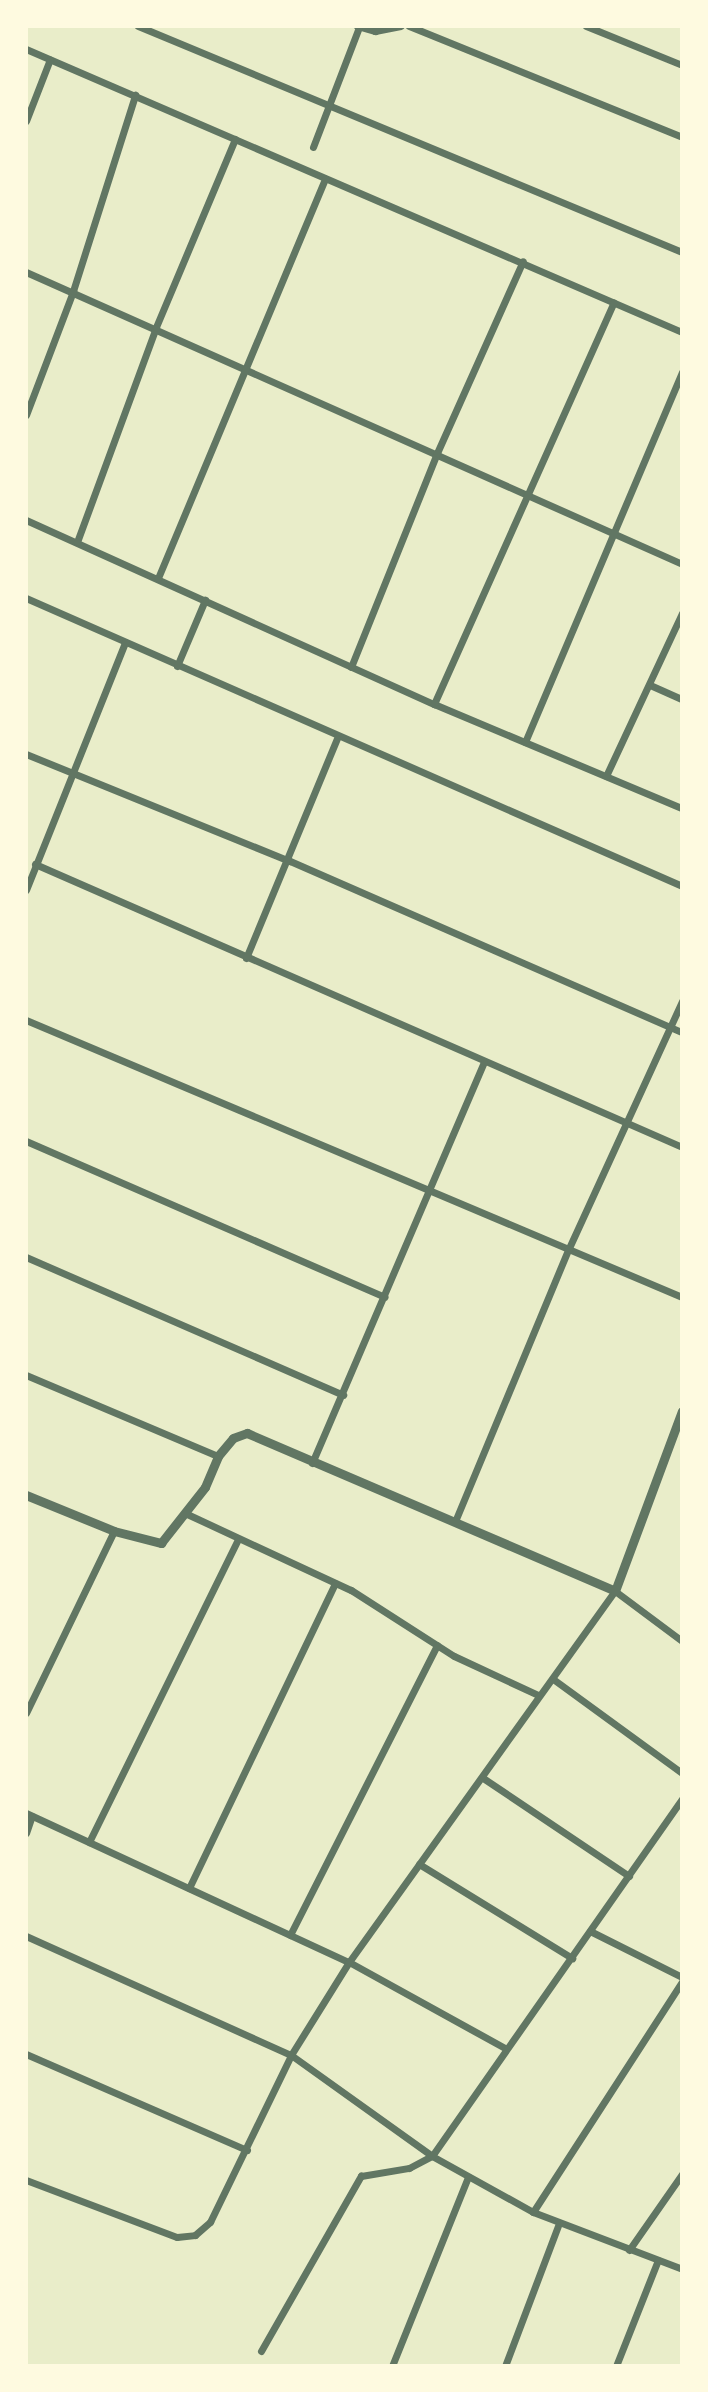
<!DOCTYPE html>
<style>
body{margin:0}
#map{position:relative;width:708px;height:2392px;overflow:hidden;background:#e9edc9;font-family:Arial,sans-serif}
div>[style]{position:absolute}
[style*='--x']{left:calc(var(--x)*1px);top:calc(var(--y)*1px);width:calc(var(--w)*1px);rotate:calc(var(--a)*1deg)}
.minor>*{height:7px;margin:-3.5px;padding:0 3.5px;transform-origin:3.5px;border-radius:3.5px;background:#617663}
.tertiary>*{height:9px;margin:-4.5px;padding:0 4.5px;transform-origin:4.5px;border-radius:4.5px;background:#617663}
span{translate:-50% -50%;white-space:nowrap;text-align:center;line-height:1.15;-webkit-text-stroke:6px #fefae0;paint-order:stroke}
.frame{position:absolute;inset:0;border:28px solid #fefae0;pointer-events:none}
</style>
<div id="map">
<div class="minor">
<i style="--x:138;--y:26;--w:589;--a:22.56"></i>
<i style="--x:357;--y:26;--w:19;--a:16"></i>
<i style="--x:375;--y:31;--w:26;--a:-11"></i>
<i style="--x:409;--y:26;--w:295;--a:22.1"></i>
<i style="--x:586;--y:26;--w:104;--a:22.1"></i>
<i style="--x:26;--y:49;--w:714;--a:23.34"></i>
<i style="--x:26;--y:121;--w:66;--a:-68.8"></i>
<i style="--x:313;--y:147;--w:129;--a:-69"></i>
<i style="--x:26;--y:272;--w:718;--a:23.99"></i>
<i style="--x:26;--y:415;--w:133;--a:-69.2"></i>
<i style="--x:73;--y:291;--w:206;--a:-72.4"></i>
<i style="--x:26;--y:520;--w:448;--a:24.3"></i>
<i style="--x:434;--y:704;--w:269;--a:22.8"></i>
<i style="--x:77;--y:542;--w:229;--a:-69.8"></i>
<i style="--x:156;--y:327;--w:204;--a:-67.2"></i>
<i style="--x:158;--y:578;--w:433;--a:-67.3"></i>
<i style="--x:26;--y:598;--w:716;--a:23.7"></i>
<i style="--x:177;--y:666;--w:72;--a:-67"></i>
<i style="--x:351;--y:667;--w:231;--a:-68.1"></i>
<i style="--x:437;--y:453;--w:210;--a:-65.9"></i>
<i style="--x:650;--y:685;--w:35;--a:24"></i>
<i style="--x:434;--y:704;--w:440;--a:-65.9"></i>
<i style="--x:525;--y:742;--w:402;--a:-67"></i>
<i style="--x:26;--y:754;--w:285;--a:22.1"></i>
<i style="--x:290;--y:861;--w:428;--a:23.6"></i>
<i style="--x:606;--y:776;--w:180;--a:-65"></i>
<i style="--x:35;--y:864;--w:706;--a:23.62"></i>
<i style="--x:26;--y:890;--w:267;--a:-68.2"></i>
<i style="--x:246;--y:958;--w:238;--a:-67.5"></i>
<i style="--x:26;--y:1020;--w:712;--a:22.89"></i>
<i style="--x:26;--y:1141;--w:391;--a:23.5"></i>
<i style="--x:26;--y:1257;--w:346;--a:23.5"></i>
<i style="--x:26;--y:1375;--w:208;--a:22.9"></i>
<i style="--x:312;--y:1463;--w:436;--a:-66.8"></i>
<i style="--x:187;--y:1514;--w:181;--a:24.9"></i>
<i style="--x:351;--y:1590;--w:122;--a:32.7"></i>
<i style="--x:454;--y:1656;--w:93;--a:24.9"></i>
<i style="--x:456;--y:1519;--w:294;--a:-67.4"></i>
<i style="--x:569;--y:1248;--w:272;--a:-65.4"></i>
<i style="--x:553;--y:1679;--w:160;--a:36.1"></i>
<i style="--x:26;--y:1713;--w:202;--a:-64.2"></i>
<i style="--x:483;--y:1778;--w:176;--a:33.9"></i>
<i style="--x:26;--y:1813;--w:356;--a:24.8"></i>
<i style="--x:349;--y:1962;--w:178;--a:28.9"></i>
<i style="--x:26;--y:1833;--w:18;--a:-71"></i>
<i style="--x:89;--y:1842;--w:338;--a:-63.8"></i>
<i style="--x:419;--y:1864;--w:180;--a:31.6"></i>
<i style="--x:189;--y:1888;--w:338;--a:-64.4"></i>
<i style="--x:590;--y:1931;--w:103;--a:26.6"></i>
<i style="--x:290;--y:1935;--w:325;--a:-63.1"></i>
<i style="--x:26;--y:1936;--w:290;--a:24.2"></i>
<i style="--x:291;--y:2055;--w:173;--a:35.6"></i>
<i style="--x:432;--y:2156;--w:115;--a:29"></i>
<i style="--x:533;--y:2212;--w:160;--a:20.9"></i>
<i style="--x:26;--y:2054;--w:241;--a:23.5"></i>
<i style="--x:26;--y:2180;--w:161;--a:20.7"></i>
<i style="--x:177;--y:2237;--w:18;--a:-6"></i>
<i style="--x:195;--y:2235;--w:20;--a:-41"></i>
<i style="--x:210;--y:2222;--w:186;--a:-64.1"></i>
<i style="--x:291;--y:2055;--w:110;--a:-58.1"></i>
<i style="--x:349;--y:1962;--w:457;--a:-54.4"></i>
<i style="--x:615;--y:1591;--w:84;--a:36.7"></i>
<i style="--x:533;--y:2212;--w:274;--a:-57.1"></i>
<i style="--x:629;--y:2250;--w:93;--a:-55.1"></i>
<i style="--x:261;--y:2351;--w:202;--a:-60.3"></i>
<i style="--x:361;--y:2176;--w:49;--a:-9.5"></i>
<i style="--x:409;--y:2168;--w:26;--a:-28"></i>
<i style="--x:432;--y:2156;--w:436;--a:-55"></i>
<i style="--x:392;--y:2366;--w:204;--a:-68.1"></i>
<i style="--x:505;--y:2366;--w:153;--a:-69.3"></i>
<i style="--x:616;--y:2366;--w:114;--a:-68.4"></i>
</div>
<div class="tertiary">
<i style="--x:26;--y:1495;--w:95;--a:22.2"></i>
<i style="--x:114;--y:1531;--w:49;--a:14.3"></i>
<i style="--x:161;--y:1543;--w:71;--a:-51.8"></i>
<i style="--x:205;--y:1487;--w:34;--a:-67"></i>
<i style="--x:218;--y:1456;--w:23;--a:-50"></i>
<i style="--x:233;--y:1438;--w:15;--a:-20"></i>
<i style="--x:247;--y:1433;--w:400;--a:23.2"></i>
<i style="--x:615;--y:1591;--w:192;--a:-69.6"></i>
</div>
<div class="frame"></div>
</div>
